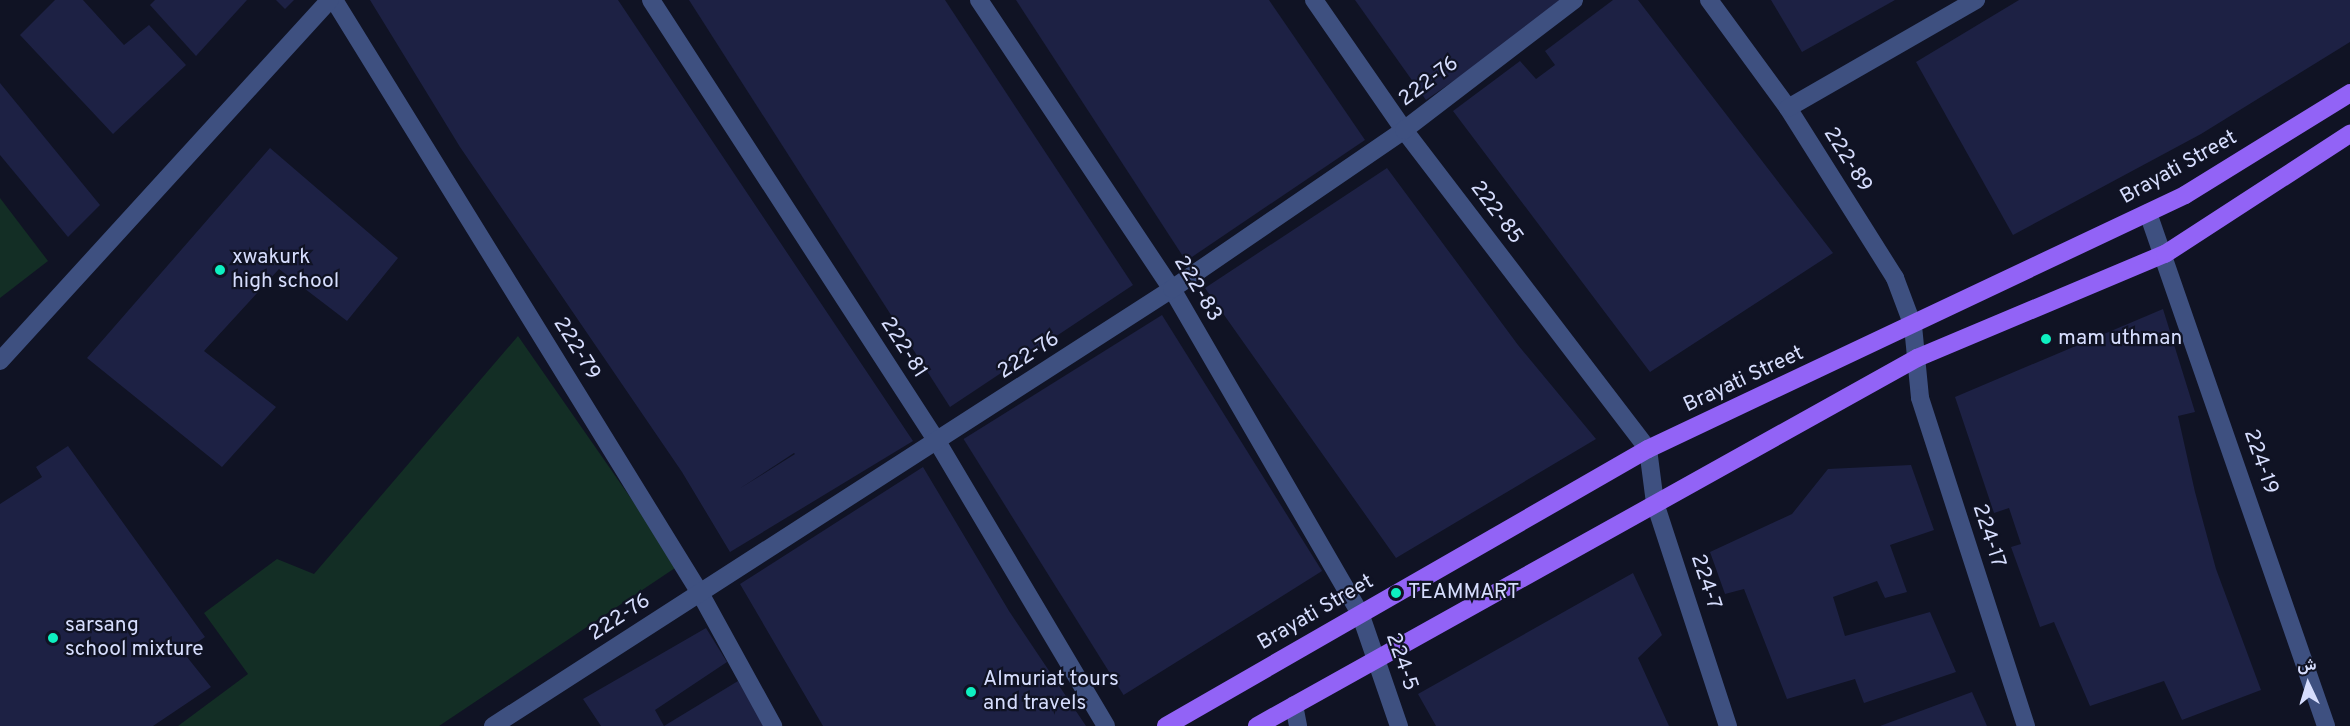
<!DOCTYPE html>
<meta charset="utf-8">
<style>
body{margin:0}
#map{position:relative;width:2350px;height:726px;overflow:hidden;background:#101324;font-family:Overpass,Vazirmatn,sans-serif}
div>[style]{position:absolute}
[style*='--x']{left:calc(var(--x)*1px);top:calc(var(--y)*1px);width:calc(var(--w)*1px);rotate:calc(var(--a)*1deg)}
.green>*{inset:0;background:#132e25}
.building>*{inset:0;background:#1d2144;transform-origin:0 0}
.minor>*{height:18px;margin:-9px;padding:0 9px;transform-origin:9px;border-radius:9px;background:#3e5080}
.major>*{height:18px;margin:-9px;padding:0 9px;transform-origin:9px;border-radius:9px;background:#9263f6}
.dots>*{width:16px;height:16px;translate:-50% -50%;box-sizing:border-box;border:3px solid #101324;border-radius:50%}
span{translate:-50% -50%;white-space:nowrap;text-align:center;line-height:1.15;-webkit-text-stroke:4.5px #101324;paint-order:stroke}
.street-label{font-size:21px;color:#d6ddfd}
.poi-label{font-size:21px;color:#d6ddfd}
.left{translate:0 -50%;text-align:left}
.north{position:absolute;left:2278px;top:654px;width:60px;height:60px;-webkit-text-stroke:4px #101324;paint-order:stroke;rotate:356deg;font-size:16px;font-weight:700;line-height:24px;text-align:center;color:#d6ddfd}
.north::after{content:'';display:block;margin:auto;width:21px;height:27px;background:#d6ddfd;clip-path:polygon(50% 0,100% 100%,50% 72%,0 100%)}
</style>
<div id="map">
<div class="green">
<i style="clip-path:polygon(0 198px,48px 261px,0 298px)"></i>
<i style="clip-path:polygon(518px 336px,678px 566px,439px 726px,178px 726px,248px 674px,204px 613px,277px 559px,314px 574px)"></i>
</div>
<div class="building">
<i style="clip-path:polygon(55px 0,83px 0,124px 45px,149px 25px,186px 65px,113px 134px,20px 35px)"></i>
<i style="clip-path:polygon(155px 0,247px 0,196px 56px,150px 5px)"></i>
<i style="clip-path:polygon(276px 0,294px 0,285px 9px)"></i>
<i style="clip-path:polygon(evenodd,370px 0,618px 0,913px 441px,730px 552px,682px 472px,460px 147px,370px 0,794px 453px,795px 454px,739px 489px,794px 453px)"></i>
<i style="clip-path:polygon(689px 0,945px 0,1133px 285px,950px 407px)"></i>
<i style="clip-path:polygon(1016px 0,1269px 0,1365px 140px,1186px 261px)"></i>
<i style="clip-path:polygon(1355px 0,1571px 0,1426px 100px)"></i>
<i style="clip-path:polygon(1613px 0,1638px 0,1833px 253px,1650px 372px,1453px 111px,1520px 61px,1536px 79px,1555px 65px,1545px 51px)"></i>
<i style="clip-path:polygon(1771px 0,1895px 0,1802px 52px)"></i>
<i style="clip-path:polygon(2019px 0,2350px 0,2350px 42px,2201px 134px,2013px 235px,1916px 62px)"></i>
<i style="clip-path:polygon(0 83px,100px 205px,68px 237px,0 155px)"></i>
<i style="clip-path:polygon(270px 148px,398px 258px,347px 321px,279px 269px,204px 351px,276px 407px,222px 467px,87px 358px)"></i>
<i style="clip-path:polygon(1387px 168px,1518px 345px,1596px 439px,1396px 558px,1205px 288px)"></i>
<i style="clip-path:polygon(2163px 309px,2195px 412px,2178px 416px,2195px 492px,2216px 569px,2261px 690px,2182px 720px,2164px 681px,2090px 706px,2054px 622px,2040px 627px,2011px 547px,2021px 544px,2009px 508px,1994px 513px,1955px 397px)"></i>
<i style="left:1162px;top:315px;width:302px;height:234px;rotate:58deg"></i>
<i style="clip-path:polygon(68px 446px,205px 637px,183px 652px,211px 687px,153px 726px,0 726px,0 504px,42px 477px,36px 467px)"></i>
<i style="clip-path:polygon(1911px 465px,1934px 530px,1890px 545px,1907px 592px,1885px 598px,1877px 581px,1833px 597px,1845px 636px,1930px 612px,1956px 672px,1864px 703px,1855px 679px,1787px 699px,1744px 589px,1725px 594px,1710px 552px,1792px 514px,1828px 469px)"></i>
<i style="clip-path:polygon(923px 467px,1009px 611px,1086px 726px,823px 726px,740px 584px)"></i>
<i style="clip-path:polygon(1633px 573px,1662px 635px,1638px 658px,1669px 726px,1436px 726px,1418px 694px)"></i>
<i style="clip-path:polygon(706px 628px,727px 662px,655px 710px,664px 726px,601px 726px,583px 699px)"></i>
<i style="clip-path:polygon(738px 681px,765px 726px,664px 726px)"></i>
<i style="clip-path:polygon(1972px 692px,1987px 726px,1880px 726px)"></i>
</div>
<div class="minor">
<i style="--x:334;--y:0;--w:697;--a:58.32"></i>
<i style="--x:700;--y:593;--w:152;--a:61.2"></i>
<i style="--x:651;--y:0;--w:528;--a:57.06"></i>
<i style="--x:938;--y:443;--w:329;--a:59.3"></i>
<i style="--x:979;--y:0;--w:348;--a:56.3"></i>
<i style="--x:1172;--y:289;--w:375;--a:59.9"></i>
<i style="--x:1360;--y:613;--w:120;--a:71"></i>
<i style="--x:1314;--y:0;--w:158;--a:55.3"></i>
<i style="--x:1404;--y:130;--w:402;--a:52.6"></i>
<i style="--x:1648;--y:449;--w:54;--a:82.6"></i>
<i style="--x:1655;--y:503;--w:235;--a:71.9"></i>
<i style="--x:1709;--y:0;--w:134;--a:53.8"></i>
<i style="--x:1788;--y:108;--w:201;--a:57.8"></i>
<i style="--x:1895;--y:278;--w:51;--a:69.4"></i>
<i style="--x:1913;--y:326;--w:72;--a:84.4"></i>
<i style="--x:1920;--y:398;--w:345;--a:72.1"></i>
<i style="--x:1788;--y:108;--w:217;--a:-29.9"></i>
<i style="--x:2148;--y:213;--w:543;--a:70.86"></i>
<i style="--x:0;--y:361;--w:489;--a:-47.6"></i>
<i style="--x:1294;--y:705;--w:21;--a:79"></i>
<i style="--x:493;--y:726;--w:807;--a:-32.77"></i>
<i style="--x:1172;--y:289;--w:281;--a:-34.4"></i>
<i style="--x:1404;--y:130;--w:214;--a:-37.4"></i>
</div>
<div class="major">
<i style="--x:1166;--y:726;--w:556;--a:-29.89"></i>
<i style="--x:1648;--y:449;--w:594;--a:-25.31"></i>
<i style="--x:2185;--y:195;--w:194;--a:-31.7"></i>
<i style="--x:1257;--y:726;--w:756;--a:-29.14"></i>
<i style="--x:1917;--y:358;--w:269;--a:-22.8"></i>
<i style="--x:2165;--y:254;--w:221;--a:-33"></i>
</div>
<div class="dots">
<i style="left:220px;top:270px;background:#0ef0c1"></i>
<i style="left:2046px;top:339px;background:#0ef0c1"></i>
<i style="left:1396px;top:593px;background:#0ef0c1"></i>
<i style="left:53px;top:638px;background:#0ef0c1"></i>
<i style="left:971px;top:692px;background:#0ef0c1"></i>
</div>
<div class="street-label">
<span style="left:1429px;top:82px;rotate:-37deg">222-76</span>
<span style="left:1847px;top:160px;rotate:58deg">222-89</span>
<span style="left:2179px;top:168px;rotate:-29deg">Brayati Street</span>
<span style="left:1496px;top:213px;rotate:53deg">222-85</span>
<span style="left:1197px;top:289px;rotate:59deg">222-83</span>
<span style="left:903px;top:348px;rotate:57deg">222-81</span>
<span style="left:576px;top:349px;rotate:58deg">222-79</span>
<span style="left:1029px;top:356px;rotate:-33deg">222-76</span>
<span style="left:1744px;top:380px;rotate:-25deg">Brayati Street</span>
<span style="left:2260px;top:462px;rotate:71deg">224-19</span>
<span style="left:1988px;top:536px;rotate:72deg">224-17</span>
<span style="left:1705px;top:582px;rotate:72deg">224-7</span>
<span style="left:1316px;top:613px;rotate:-30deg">Brayati Street</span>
<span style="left:620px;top:618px;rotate:-33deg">222-76</span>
<span style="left:1401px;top:662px;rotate:71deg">224-5</span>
</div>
<div class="poi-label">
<span class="left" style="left:232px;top:270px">xwakurk<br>high school</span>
<span class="left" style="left:2058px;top:339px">mam uthman</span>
<span class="left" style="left:1408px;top:593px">TEAMMART</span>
<span class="left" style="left:65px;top:638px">sarsang<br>school mixture</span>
<span class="left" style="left:983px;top:692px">Almuriat tours<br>and travels</span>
</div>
<div class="north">ش</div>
</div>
